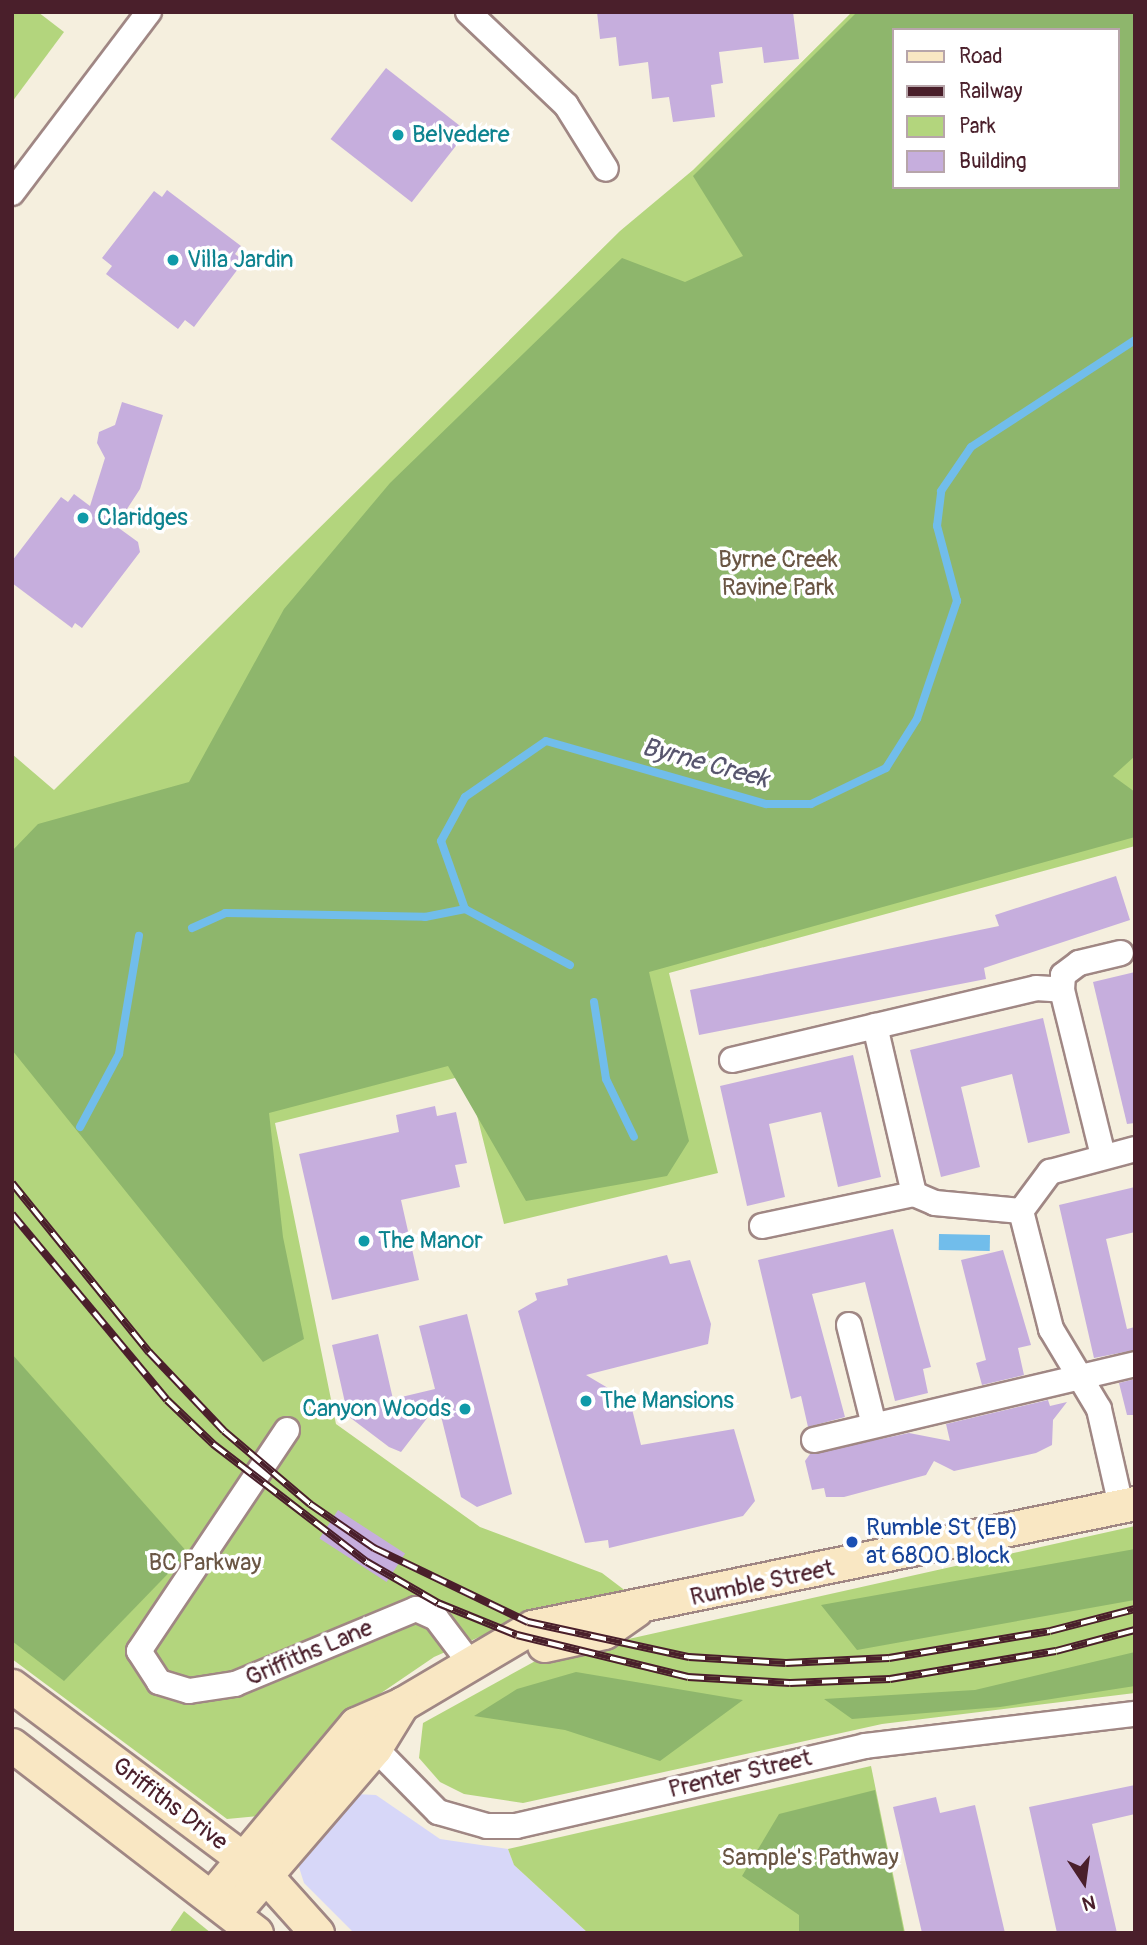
<!DOCTYPE html>
<style>
body{margin:0}
#map{position:relative;width:1147px;height:1945px;overflow:hidden;background:#f5efde;font-family:Pangolin,sans-serif}
div>[style]{position:absolute}
[style*='--x']{left:calc(var(--x)*1px);top:calc(var(--y)*1px);width:calc(var(--w)*1px);rotate:calc(var(--a)*1deg)}
.built>*{inset:0;background:#d7d7f8}
.green>*{inset:0;background:#b3d57d}
.forest>*{inset:0;background:#8eb66c}
.water>*{inset:0;background:#71bdeb;transform-origin:0 0}
.stream>*{height:8px;margin:-4px;padding:0 4px;transform-origin:4px;border-radius:4px;background:#71bdeb}
.building>*{inset:0;background:#c6aedd;transform-origin:0 0}
.roads{filter:drop-shadow(2px 0 #a08784) drop-shadow(-2px 0 #a08784) drop-shadow(0 2px #a08784) drop-shadow(0 -2px #a08784)}
.street>*{height:24px;margin:-12px;padding:0 12px;transform-origin:12px;border-radius:12px;background:#fff}
.secondary>*{height:33px;margin:-16.5px;padding:0 16.5px;transform-origin:16.5px;border-radius:16.5px;background:#f9e7c3}
.rail>*{height:8px;margin-top:-4px;transform-origin:0;background:repeating-linear-gradient(90deg,#fff 0 16px,#4a1f2b 0 32px);box-sizing:border-box;border-block:2px solid #4a1f2b}
.dots>*{width:19px;height:19px;translate:-50% -50%;box-sizing:border-box;border:4px solid #fff;border-radius:50%}
span{translate:-50% -50%;white-space:nowrap;text-align:center;line-height:1.15;-webkit-text-stroke:7px #fff;paint-order:stroke}
.culture-label{font-size:24px;color:#0d838f}
.left{translate:0 -50%;text-align:left}
.right{translate:-100% -50%;text-align:right}
.park-label{font-size:24px;color:#6a5644}
.transit-label{font-size:24px;color:#164399}
.street-label{font-size:24px;color:#4a1f2b}
.water-label{font-size:26px;color:#58566e;font-style:italic}
.frame{position:absolute;inset:0;border:14px solid #4a1f2b;pointer-events:none}
.legend{position:absolute;left:892px;top:28px;width:228px;height:161px;box-sizing:border-box;background:#fff;border:2px solid #b7a5aa;margin:0;padding:9px 12px;list-style:none;font-size:21px;color:#4a1f2b}
.legend li{display:flex;align-items:center;gap:14px;height:35px}
.legend b{width:35px;border:2px solid #b7a5aa}
.north{position:absolute;left:1049px;top:1847px;width:70px;height:70px;-webkit-text-stroke:5px #fff;paint-order:stroke;rotate:167deg;font-size:19px;font-weight:700;line-height:28px;text-align:center;color:#4a1f2b}
.north::after{content:'';display:block;margin:auto;width:24px;height:32px;background:#4a1f2b;clip-path:polygon(50% 0,100% 100%,50% 72%,0 100%)}
</style>
<div id="map">
<div class="built">
<i style="clip-path:polygon(355px 1794px,376px 1795px,440px 1839px,508px 1849px,514px 1865px,588px 1933px,354px 1933px,304px 1883px,298px 1864px)"></i>
</div>
<div class="green">
<i style="clip-path:polygon(12px 12px,38px 12px,64px 32px,12px 102px)"></i>
<i style="clip-path:polygon(evenodd,852px 12px,1135px 12px,1135px 846px,669px 973px,718px 1173px,504px 1224px,467px 1075px,275px 1123px,336px 1424px,480px 1527px,602px 1573px,627px 1592px,527px 1616px,434px 1657px,365px 1704px,259px 1816px,227px 1819px,12px 1659px,12px 754px,54px 790px,620px 231px,693px 170px,852px 12px,893px 30px,1117px 30px,1117px 187px,893px 187px,893px 30px)"></i>
<i style="clip-path:polygon(1135px 1526px,1135px 1693px,882px 1724px,523px 1803px,464px 1794px,440px 1782px,419px 1758px,423px 1723px,539px 1659px)"></i>
<i style="clip-path:polygon(871px 1766px,905px 1933px,588px 1933px,514px 1865px,508px 1849px)"></i>
<i style="clip-path:polygon(184px 1911px,211px 1933px,169px 1933px)"></i>
</div>
<div class="forest">
<i style="clip-path:polygon(evenodd,857px 12px,1135px 12px,1135px 756px,1113px 776px,1135px 792px,1135px 837px,649px 972px,689px 1141px,667px 1176px,526px 1201px,448px 1066px,269px 1113px,283px 1237px,304px 1339px,263px 1362px,12px 1050px,12px 851px,38px 824px,189px 782px,284px 609px,390px 483px,622px 258px,685px 282px,743px 256px,693px 176px,857px 12px,893px 30px,1117px 30px,1117px 187px,893px 187px,893px 30px)"></i>
<i style="clip-path:polygon(12px 1354px,188px 1553px,64px 1681px,12px 1641px)"></i>
<i style="clip-path:polygon(1135px 1549px,1135px 1600px,1129px 1601px,857px 1650px,821px 1605px)"></i>
<i style="clip-path:polygon(1135px 1652px,1135px 1686px,1000px 1707px,852px 1719px,824px 1699px,975px 1690px)"></i>
<i style="clip-path:polygon(576px 1672px,743px 1700px,660px 1761px,565px 1730px,474px 1716px,517px 1689px)"></i>
<i style="clip-path:polygon(875px 1790px,904px 1933px,799px 1933px,799px 1915px,742px 1876px,779px 1814px)"></i>
</div>
<div class="water">
<i style="left:939px;top:1234px;width:51px;height:16px;rotate:1deg"></i>
</div>
<div class="stream">
<i style="--x:465;--y:909;--w:119;--a:28.1"></i>
<i style="--x:192;--y:928;--w:36;--a:-24"></i>
<i style="--x:225;--y:913;--w:200;--a:1.1"></i>
<i style="--x:425;--y:917;--w:41;--a:-11.3"></i>
<i style="--x:465;--y:909;--w:72;--a:-109.4"></i>
<i style="--x:441;--y:841;--w:50;--a:-61.4"></i>
<i style="--x:465;--y:797;--w:98;--a:-34.7"></i>
<i style="--x:546;--y:741;--w:229;--a:16"></i>
<i style="--x:766;--y:804;--w:45;--a:0"></i>
<i style="--x:811;--y:804;--w:83;--a:-25.6"></i>
<i style="--x:886;--y:768;--w:58;--a:-57.7"></i>
<i style="--x:917;--y:719;--w:125;--a:-71.3"></i>
<i style="--x:957;--y:601;--w:78;--a:-104.9"></i>
<i style="--x:937;--y:526;--w:35;--a:-83"></i>
<i style="--x:941;--y:491;--w:53;--a:-55.7"></i>
<i style="--x:971;--y:447;--w:196;--a:-33.1"></i>
<i style="--x:594;--y:1002;--w:78;--a:81.1"></i>
<i style="--x:606;--y:1079;--w:64;--a:64.2"></i>
<i style="--x:80;--y:1127;--w:83;--a:-61.9"></i>
<i style="--x:119;--y:1054;--w:120;--a:-80.4"></i>
</div>
<div class="building">
<i style="clip-path:polygon(597px 12px,793px 12px,799px 59px,764px 63px,762px 47px,719px 52px,723px 83px,711px 85px,715px 117px,673px 122px,669px 97px,652px 99px,648px 62px,619px 66px,616px 37px,600px 39px)"></i>
<i style="left:386px;top:68px;width:103px;height:90px;rotate:38deg"></i>
<i style="clip-path:polygon(167px 190px,241px 246px,235px 254px,244px 261px,194px 327px,185px 320px,178px 329px,106px 274px,112px 266px,102px 258px,154px 191px,162px 197px)"></i>
<i style="clip-path:polygon(122px 402px,163px 415px,140px 489px,116px 526px,138px 542px,140px 552px,82px 628px,75px 623px,72px 628px,12px 583px,12px 561px,61px 497px,68px 502px,74px 494px,90px 506px,105px 458px,97px 443px,99px 432px,115px 425px)"></i>
<i style="clip-path:polygon(1116px 876px,1130px 920px,984px 968px,986px 979px,699px 1035px,690px 990px,999px 926px,995px 915px)"></i>
<i style="clip-path:polygon(1135px 972px,1135px 1123px,1127px 1124px,1093px 982px)"></i>
<i style="clip-path:polygon(1043px 1018px,1070px 1133px,1028px 1143px,1012px 1074px,961px 1087px,980px 1167px,941px 1177px,910px 1050px)"></i>
<i style="clip-path:polygon(853px 1055px,881px 1177px,838px 1187px,821px 1112px,769px 1124px,785px 1197px,747px 1206px,720px 1086px)"></i>
<i style="clip-path:polygon(435px 1106px,437px 1116px,456px 1112px,467px 1163px,455px 1165px,460px 1187px,401px 1200px,419px 1280px,332px 1300px,299px 1154px,399px 1132px,396px 1115px)"></i>
<i style="clip-path:polygon(1135px 1187px,1135px 1232px,1106px 1239px,1127px 1329px,1135px 1327px,1135px 1350px,1094px 1358px,1059px 1205px)"></i>
<i style="clip-path:polygon(893px 1229px,931px 1367px,923px 1369px,928px 1393px,895px 1401px,865px 1282px,812px 1294px,845px 1417px,808px 1427px,801px 1396px,791px 1399px,758px 1260px)"></i>
<i style="clip-path:polygon(1003px 1250px,1031px 1345px,1018px 1348px,1024px 1375px,982px 1385px,976px 1363px,986px 1360px,961px 1260px)"></i>
<i style="clip-path:polygon(667px 1255px,670px 1264px,690px 1260px,711px 1324px,708px 1344px,586px 1375px,630px 1401px,641px 1445px,734px 1429px,755px 1501px,743px 1516px,609px 1548px,608px 1540px,585px 1543px,518px 1311px,537px 1300px,535px 1293px,568px 1285px,567px 1279px)"></i>
<i style="clip-path:polygon(467px 1314px,512px 1494px,477px 1507px,461px 1497px,438px 1404px,401px 1452px,389px 1447px,348px 1416px,332px 1345px,378px 1334px,393px 1399px,435px 1389px,419px 1326px)"></i>
<i style="clip-path:polygon(1135px 1379px,1135px 1415px,1127px 1415px,1119px 1383px)"></i>
<i style="clip-path:polygon(1048px 1400px,1050px 1406px,1067px 1402px,1053px 1420px,1052px 1445px,1036px 1453px,954px 1471px,934px 1461px,926px 1475px,844px 1497px,826px 1497px,824px 1488px,812px 1490px,805px 1461px,810px 1454px,909px 1433px,950px 1441px,946px 1424px)"></i>
<i style="left:338px;top:1510px;width:80px;height:34px;rotate:33deg"></i>
<i style="clip-path:polygon(1135px 1785px,1135px 1814px,1092px 1824px,1117px 1933px,1057px 1933px,1029px 1807px)"></i>
<i style="clip-path:polygon(936px 1797px,940px 1813px,975px 1805px,1005px 1933px,922px 1933px,893px 1807px)"></i>
</div>
<div class="roads">
<div class="street">
<i style="--x:468;--y:12;--w:135;--a:43.5"></i>
<i style="--x:566;--y:105;--w:75;--a:58"></i>
<i style="--x:12;--y:193;--w:227;--a:-52.9"></i>
<i style="--x:1062;--y:990;--w:171;--a:76.1"></i>
<i style="--x:875;--y:1026;--w:172;--a:76.9"></i>
<i style="--x:732;--y:1060;--w:312;--a:-13.3"></i>
<i style="--x:1036;--y:988;--w:26;--a:4"></i>
<i style="--x:1062;--y:990;--w:15;--a:-86"></i>
<i style="--x:1063;--y:975;--w:20;--a:-37"></i>
<i style="--x:1079;--y:963;--w:43;--a:-13.4"></i>
<i style="--x:1021;--y:1211;--w:122;--a:75.7"></i>
<i style="--x:1051;--y:1329;--w:93;--a:59"></i>
<i style="--x:1099;--y:1409;--w:99;--a:77.2"></i>
<i style="--x:762;--y:1226;--w:155;--a:-11.9"></i>
<i style="--x:914;--y:1194;--w:23;--a:23"></i>
<i style="--x:935;--y:1203;--w:86;--a:5.3"></i>
<i style="--x:1021;--y:1211;--w:49;--a:-53.4"></i>
<i style="--x:1050;--y:1172;--w:88;--a:-15.1"></i>
<i style="--x:849;--y:1325;--w:103;--a:76"></i>
<i style="--x:287;--y:1430;--w:266;--a:123.8"></i>
<i style="--x:139;--y:1651;--w:37;--a:57"></i>
<i style="--x:159;--y:1682;--w:31;--a:17"></i>
<i style="--x:189;--y:1691;--w:47;--a:-8.7"></i>
<i style="--x:235;--y:1684;--w:196;--a:-22.5"></i>
<i style="--x:416;--y:1609;--w:22;--a:24"></i>
<i style="--x:436;--y:1618;--w:56;--a:52.9"></i>
<i style="--x:814;--y:1440;--w:330;--a:-13.3"></i>
<i style="--x:375;--y:1748;--w:90;--a:45.5"></i>
<i style="--x:438;--y:1812;--w:51;--a:15.9"></i>
<i style="--x:487;--y:1826;--w:29;--a:0"></i>
<i style="--x:516;--y:1826;--w:358;--a:-12.9"></i>
<i style="--x:865;--y:1746;--w:272;--a:-6.8"></i>
</div>
<div class="secondary">
<i style="--x:544;--y:1645;--w:61;--a:-12.2"></i>
<i style="--x:604;--y:1632;--w:39;--a:-35"></i>
<i style="--x:12;--y:1686;--w:316;--a:36.8"></i>
<i style="--x:265;--y:1875;--w:78;--a:48.1"></i>
<i style="--x:12;--y:1745;--w:308;--a:37.6"></i>
<i style="--x:212;--y:1896;--w:224;--a:-50.1"></i>
<i style="--x:356;--y:1724;--w:50;--a:-23.5"></i>
<i style="--x:402;--y:1704;--w:151;--a:-30.6"></i>
<i style="--x:532;--y:1627;--w:616;--a:-11.62"></i>
<i style="--x:233;--y:1913;--w:218;--a:-49.3"></i>
<i style="--x:375;--y:1748;--w:52;--a:-58.5"></i>
</div>
</div>
<div class="rail">
<i style="--x:12;--y:1183;--w:218;--a:51"></i>
<i style="--x:149;--y:1352;--w:109;--a:46.5"></i>
<i style="--x:224;--y:1431;--w:113;--a:40.3"></i>
<i style="--x:310;--y:1504;--w:78;--a:34.5"></i>
<i style="--x:374;--y:1548;--w:171;--a:25.7"></i>
<i style="--x:528;--y:1622;--w:165;--a:12.3"></i>
<i style="--x:689;--y:1657;--w:97;--a:3.5"></i>
<i style="--x:786;--y:1663;--w:103;--a:-2.8"></i>
<i style="--x:889;--y:1658;--w:163;--a:-9.5"></i>
<i style="--x:1050;--y:1631;--w:88;--a:-14.5"></i>
<i style="--x:12;--y:1214;--w:242;--a:50.2"></i>
<i style="--x:167;--y:1400;--w:64;--a:43.7"></i>
<i style="--x:213;--y:1444;--w:194;--a:37.5"></i>
<i style="--x:367;--y:1562;--w:82;--a:30"></i>
<i style="--x:438;--y:1603;--w:85;--a:22.1"></i>
<i style="--x:517;--y:1635;--w:176;--a:13.8"></i>
<i style="--x:688;--y:1677;--w:102;--a:3.4"></i>
<i style="--x:790;--y:1683;--w:100;--a:-2.3"></i>
<i style="--x:890;--y:1679;--w:168;--a:-9.6"></i>
<i style="--x:1056;--y:1651;--w:82;--a:-14.9"></i>
</div>
<div class="dots">
<i style="left:398px;top:135px;background:#0f9aa8"></i>
<i style="left:173px;top:260px;background:#0f9aa8"></i>
<i style="left:83px;top:518px;background:#0f9aa8"></i>
<i style="left:364px;top:1241px;background:#0f9aa8"></i>
<i style="left:586px;top:1401px;background:#0f9aa8"></i>
<i style="left:465px;top:1409px;background:#0f9aa8"></i>
<i style="left:852px;top:1542px;background:#1a4fb4"></i>
</div>
<div class="culture-label">
<span class="left" style="left:412px;top:135px">Belvedere</span>
<span class="left" style="left:187px;top:260px">Villa Jardin</span>
<span class="left" style="left:97px;top:518px">Claridges</span>
<span class="left" style="left:378px;top:1241px">The Manor</span>
<span class="left" style="left:600px;top:1401px">The Mansions</span>
<span class="right" style="left:451px;top:1409px">Canyon Woods</span>
</div>
<div class="park-label">
<span style="left:778px;top:574px">Byrne Creek<br>Ravine Park</span>
<span style="left:205px;top:1563px">BC Parkway</span>
<span style="left:810px;top:1858px">Sample's Pathway</span>
</div>
<div class="transit-label">
<span class="left" style="left:866px;top:1542px">Rumble St (EB)<br>at 6800 Block</span>
</div>
<div class="street-label">
<span style="left:762px;top:1583px;rotate:-12deg">Rumble Street</span>
<span style="left:309px;top:1653px;rotate:-23deg">Griffiths Lane</span>
<span style="left:740px;top:1774px;rotate:-13deg">Prenter Street</span>
<span style="left:170px;top:1804px;rotate:37deg">Griffiths Drive</span>
</div>
<div class="water-label">
<span style="left:705px;top:764px;rotate:15deg">Byrne Creek</span>
</div>
<div class="frame"></div>
<ul class="legend">
<li><b style="height:9px;background:#f9e7c3"></b>Road</li>
<li><b style="height:9px;background:#4a1f2b"></b>Railway</li>
<li><b style="height:19px;background:#b3d57d"></b>Park</li>
<li><b style="height:19px;background:#c6aedd"></b>Building</li>
</ul>
<div class="north">N</div>
</div>
